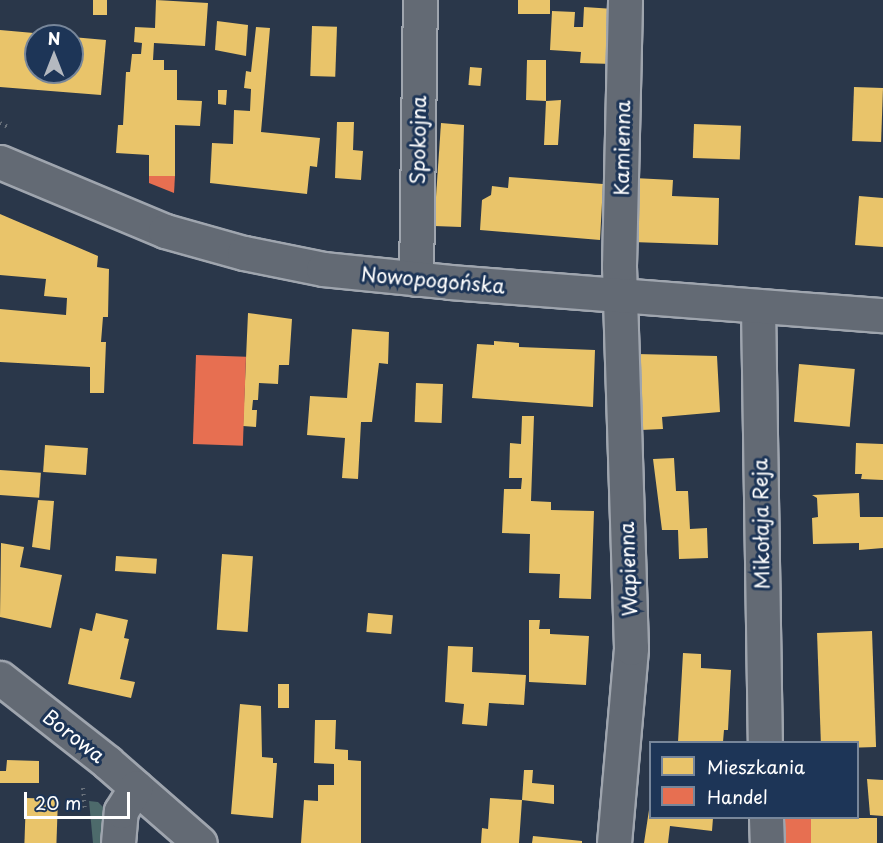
<!DOCTYPE html>
<meta charset="utf-8">
<style>
body{margin:0}
#map{position:relative;width:883px;height:843px;overflow:hidden;background:#2a374a;font-family:"Playpen Sans",sans-serif}
div>[style]{position:absolute}
[style*='--x']{left:calc(var(--x)*1px);top:calc(var(--y)*1px);width:calc(var(--w)*1px);rotate:calc(var(--a)*1deg)}
.green>*{inset:0;background:#4d6a6b}
.homes>*{inset:0;background:#e9c46a;transform-origin:0 0}
.shops>*{inset:0;background:#e76f51;transform-origin:0 0}
.path>*{height:4px;margin-top:-2px;transform-origin:0;background:repeating-linear-gradient(90deg,#6a727c 0 1.5px,transparent 0 6px)}
.roads{filter:drop-shadow(2px 0 #9fa5ae) drop-shadow(-2px 0 #9fa5ae) drop-shadow(0 2px #9fa5ae) drop-shadow(0 -2px #9fa5ae)}
.minor>*{height:33px;margin:-16.5px;padding:0 16.5px;transform-origin:16.5px;border-radius:16.5px;background:#636a74}
.tertiary>*{height:33px;margin:-16.5px;padding:0 16.5px;transform-origin:16.5px;border-radius:16.5px;background:#636a74}
span{translate:-50% -50%;white-space:nowrap;text-align:center;line-height:1.15;-webkit-text-stroke:6px #1d3557;paint-order:stroke}
.street-label{font-size:20px;color:#fff}
.legend{position:absolute;left:649px;top:741px;width:210px;height:78px;box-sizing:border-box;background:#1d3557;border:2px solid #77869a;margin:0;padding:8px 10px;list-style:none;font-size:18px;color:#fff}
.legend li{display:flex;align-items:center;gap:12px;height:30px}
.legend b{width:30px;border:2px solid #77869a}
.north{position:absolute;left:24px;top:24px;width:60px;height:60px;box-sizing:border-box;background:#1d3557;border:2px solid #77869a;border-radius:50%;rotate:0deg;font-size:16px;font-weight:700;line-height:24px;text-align:center;color:#fff}
.north::after{content:'';display:block;margin:auto;width:21px;height:27px;background:#b4b9c0;clip-path:polygon(50% 0,100% 100%,50% 72%,0 100%)}
.scale{position:absolute;left:24px;top:792px;width:106px;height:27px;box-sizing:border-box;border:3px solid #fff;border-top:0;padding-left:8px;font-size:18px;line-height:21px;white-space:nowrap;color:#fff;-webkit-text-stroke:4px #1d3557;paint-order:stroke}
</style>
<div id="map">
<div class="green">
<i style="clip-path:polygon(89px 801px,98px 802px,103px 807px,103px 843px,93px 843px)"></i>
</div>
<div class="homes">
<i style="left:93px;top:0;width:14px;height:15px"></i>
<i style="clip-path:polygon(156px 0,208px 3px,205px 46px,154px 43px,153px 60px,164px 60px,164px 70px,177px 70px,177px 100px,202px 101px,200px 126px,175px 125px,175px 176px,149px 176px,149px 155px,116px 153px,118px 125px,123px 125px,126px 72px,130px 72px,132px 54px,141px 54px,142px 43px,134px 42px,135px 27px,155px 28px)"></i>
<i style="left:518px;top:0;width:32px;height:14px"></i>
<i style="clip-path:polygon(584px 7px,614px 9px,612px 64px,580px 63px,581px 52px,550px 50px,552px 11px,575px 12px,574px 27px,583px 27px)"></i>
<i style="clip-path:polygon(217px 21px,248px 25px,246px 56px,215px 50px)"></i>
<i style="left:312px;top:26px;width:25px;height:50px;rotate:2deg"></i>
<i style="clip-path:polygon(256px 27px,270px 28px,261px 132px,320px 138px,317px 167px,310px 166px,307px 194px,210px 183px,212px 143px,233px 144px,234px 110px,250px 111px,251px 89px,244px 88px,246px 71px,251px 72px)"></i>
<i style="clip-path:polygon(0 30px,45px 34px,36px 36px,36px 72px,72px 72px,72px 37px,106px 40px,101px 95px,0 87px)"></i>
<i style="clip-path:polygon(527px 60px,546px 60px,546px 101px,561px 100px,558px 145px,544px 145px,546px 101px,526px 100px)"></i>
<i style="left:470px;top:67px;width:12px;height:18px;rotate:5deg"></i>
<i style="left:854px;top:87px;width:29px;height:54px;rotate:2deg"></i>
<i style="clip-path:polygon(218px 90px,227px 90px,226px 105px,218px 104px)"></i>
<i style="clip-path:polygon(337px 122px,354px 122px,353px 150px,363px 151px,361px 180px,335px 178px)"></i>
<i style="clip-path:polygon(441px 123px,464px 125px,461px 227px,434px 226px)"></i>
<i style="left:694px;top:124px;width:47px;height:34px;rotate:2deg"></i>
<i style="clip-path:polygon(509px 177px,603px 184px,600px 240px,480px 230px,482px 200px,491px 195px,492px 186px,508px 188px)"></i>
<i style="clip-path:polygon(634px 178px,673px 180px,672px 196px,719px 198px,718px 245px,632px 242px)"></i>
<i style="clip-path:polygon(859px 196px,883px 198px,883px 247px,855px 245px)"></i>
<i style="clip-path:polygon(0 214px,98px 256px,97px 267px,109px 269px,108px 317px,103px 317px,101px 342px,106px 342px,104px 393px,90px 393px,90px 367px,0 362px,0 309px,66px 315px,67px 298px,44px 296px,46px 279px,0 275px)"></i>
<i style="clip-path:polygon(248px 313px,292px 319px,289px 365px,279px 365px,278px 384px,259px 383px,258px 400px,253px 400px,252px 410px,257px 410px,256px 427px,243px 426px)"></i>
<i style="clip-path:polygon(352px 329px,389px 332px,388px 364px,379px 363px,372px 422px,361px 422px,358px 479px,342px 478px,345px 438px,307px 435px,310px 396px,347px 398px)"></i>
<i style="clip-path:polygon(494px 341px,519px 343px,519px 347px,595px 350px,593px 407px,472px 398px,477px 344px,494px 345px)"></i>
<i style="clip-path:polygon(637px 354px,717px 356px,720px 412px,662px 417px,663px 429px,641px 430px)"></i>
<i style="left:799px;top:364px;width:56px;height:58px;rotate:5deg"></i>
<i style="left:416px;top:383px;width:27px;height:39px;rotate:2deg"></i>
<i style="clip-path:polygon(522px 416px,534px 416px,531px 501px,551px 502px,551px 510px,594px 511px,591px 599px,559px 598px,560px 574px,529px 573px,530px 534px,502px 533px,504px 489px,521px 489px,522px 478px,509px 478px,510px 443px,521px 444px)"></i>
<i style="clip-path:polygon(856px 443px,883px 444px,883px 480px,861px 479px,862px 474px,855px 474px)"></i>
<i style="left:45px;top:445px;width:43px;height:27px;rotate:4deg"></i>
<i style="clip-path:polygon(674px 458px,676px 491px,688px 491px,690px 529px,707px 528px,708px 558px,679px 559px,678px 530px,662px 530px,653px 459px)"></i>
<i style="left:0;top:470px;width:41px;height:25px;rotate:4deg"></i>
<i style="clip-path:polygon(859px 493px,860px 517px,883px 517px,883px 548px,859px 550px,859px 543px,813px 544px,812px 518px,818px 517px,817px 498px,812px 495px)"></i>
<i style="clip-path:polygon(38px 500px,54px 501px,50px 550px,32px 547px)"></i>
<i style="clip-path:polygon(1px 543px,24px 547px,20px 567px,62px 575px,51px 628px,0 617px)"></i>
<i style="left:222px;top:554px;width:31px;height:76px;rotate:4deg"></i>
<i style="left:116px;top:556px;width:41px;height:15px;rotate:4deg"></i>
<i style="clip-path:polygon(96px 613px,128px 620px,124px 638px,129px 639px,120px 679px,135px 682px,131px 698px,68px 684px,80px 628px,92px 631px)"></i>
<i style="left:368px;top:613px;width:25px;height:19px;rotate:5deg"></i>
<i style="clip-path:polygon(529px 620px,540px 620px,539px 629px,550px 629px,550px 634px,589px 636px,586px 685px,529px 682px)"></i>
<i style="left:872px;top:631px;width:116px;height:55px;rotate:88deg"></i>
<i style="clip-path:polygon(448px 646px,473px 647px,472px 672px,526px 675px,524px 705px,489px 703px,487px 726px,462px 724px,464px 704px,445px 702px)"></i>
<i style="clip-path:polygon(683px 653px,701px 654px,701px 668px,731px 670px,728px 730px,724px 730px,723px 742px,678px 742px)"></i>
<i style="left:278px;top:684px;width:11px;height:24px"></i>
<i style="clip-path:polygon(240px 704px,261px 706px,262px 757px,273px 758px,273px 763px,277px 763px,273px 818px,231px 814px)"></i>
<i style="clip-path:polygon(315px 720px,336px 720px,335px 749px,348px 750px,348px 760px,361px 761px,361px 843px,301px 843px,304px 800px,318px 801px,318px 785px,334px 785px,334px 764px,314px 763px)"></i>
<i style="clip-path:polygon(7px 760px,39px 761px,39px 783px,0 783px,0 771px,6px 771px)"></i>
<i style="clip-path:polygon(524px 770px,533px 770px,532px 783px,554px 785px,554px 804px,522px 800px,519px 843px,481px 843px,482px 828px,488px 829px,490px 798px,522px 800px)"></i>
<i style="clip-path:polygon(867px 779px,883px 780px,883px 816px,870px 815px)"></i>
<i style="left:26px;top:798px;width:32px;height:45px;rotate:2deg"></i>
<i style="clip-path:polygon(649px 810px,650px 818px,713px 818px,712px 831px,670px 826px,668px 843px,644px 843px)"></i>
<i style="left:811px;top:818px;width:66px;height:25px"></i>
<i style="clip-path:polygon(533px 836px,582px 841px,582px 843px,532px 843px)"></i>
</div>
<div class="shops">
<i style="clip-path:polygon(149px 176px,175px 176px,174px 193px,149px 183px)"></i>
<i style="left:196px;top:355px;width:50px;height:89px;rotate:2deg"></i>
<i style="left:782px;top:818px;width:29px;height:25px"></i>
</div>
<div class="path">
<i style="--x:0;--y:123;--w:9;--a:27"></i>
<i style="--x:83;--y:788;--w:22;--a:85"></i>
</div>
<div class="roads">
<div class="minor">
<i style="--x:416;--y:279;--w:279;--a:-89.2"></i>
<i style="--x:758;--y:306;--w:436;--a:89.1"></i>
<i style="--x:0;--y:678;--w:136;--a:38.1"></i>
<i style="--x:107;--y:762;--w:123;--a:41.1"></i>
<i style="--x:766;--y:818;--w:25;--a:88"></i>
<i style="--x:118;--y:843;--w:32;--a:-85"></i>
<i style="--x:121;--y:811;--w:28;--a:-58"></i>
<i style="--x:614;--y:843;--w:196;--a:-85"></i>
<i style="--x:631;--y:648;--w:382;--a:-91.8"></i>
<i style="--x:619;--y:266;--w:266;--a:-88.7"></i>
</div>
<div class="tertiary">
<i style="--x:0;--y:162;--w:179;--a:22.7"></i>
<i style="--x:165;--y:231;--w:82;--a:15.6"></i>
<i style="--x:244;--y:253;--w:81;--a:11.4"></i>
<i style="--x:323;--y:269;--w:128;--a:5.8"></i>
<i style="--x:450;--y:282;--w:434;--a:4.4"></i>
</div>
</div>
<div class="street-label">
<span style="left:418px;top:140px;rotate:-89deg">Spokojna</span>
<span style="left:622px;top:148px;rotate:-89deg">Kamienna</span>
<span style="left:433px;top:280px;rotate:5deg">Nowopogońska</span>
<span style="left:761px;top:524px;rotate:-91deg">Mikołaja Reja</span>
<span style="left:628px;top:569px;rotate:-92deg">Wapienna</span>
<span style="left:74px;top:736px;rotate:38deg">Borowa</span>
</div>
<ul class="legend">
<li><b style="height:16px;background:#e9c46a"></b>Mieszkania</li>
<li><b style="height:16px;background:#e76f51"></b>Handel</li>
</ul>
<div class="north">N</div>
<div class="scale">20 m</div>
</div>
